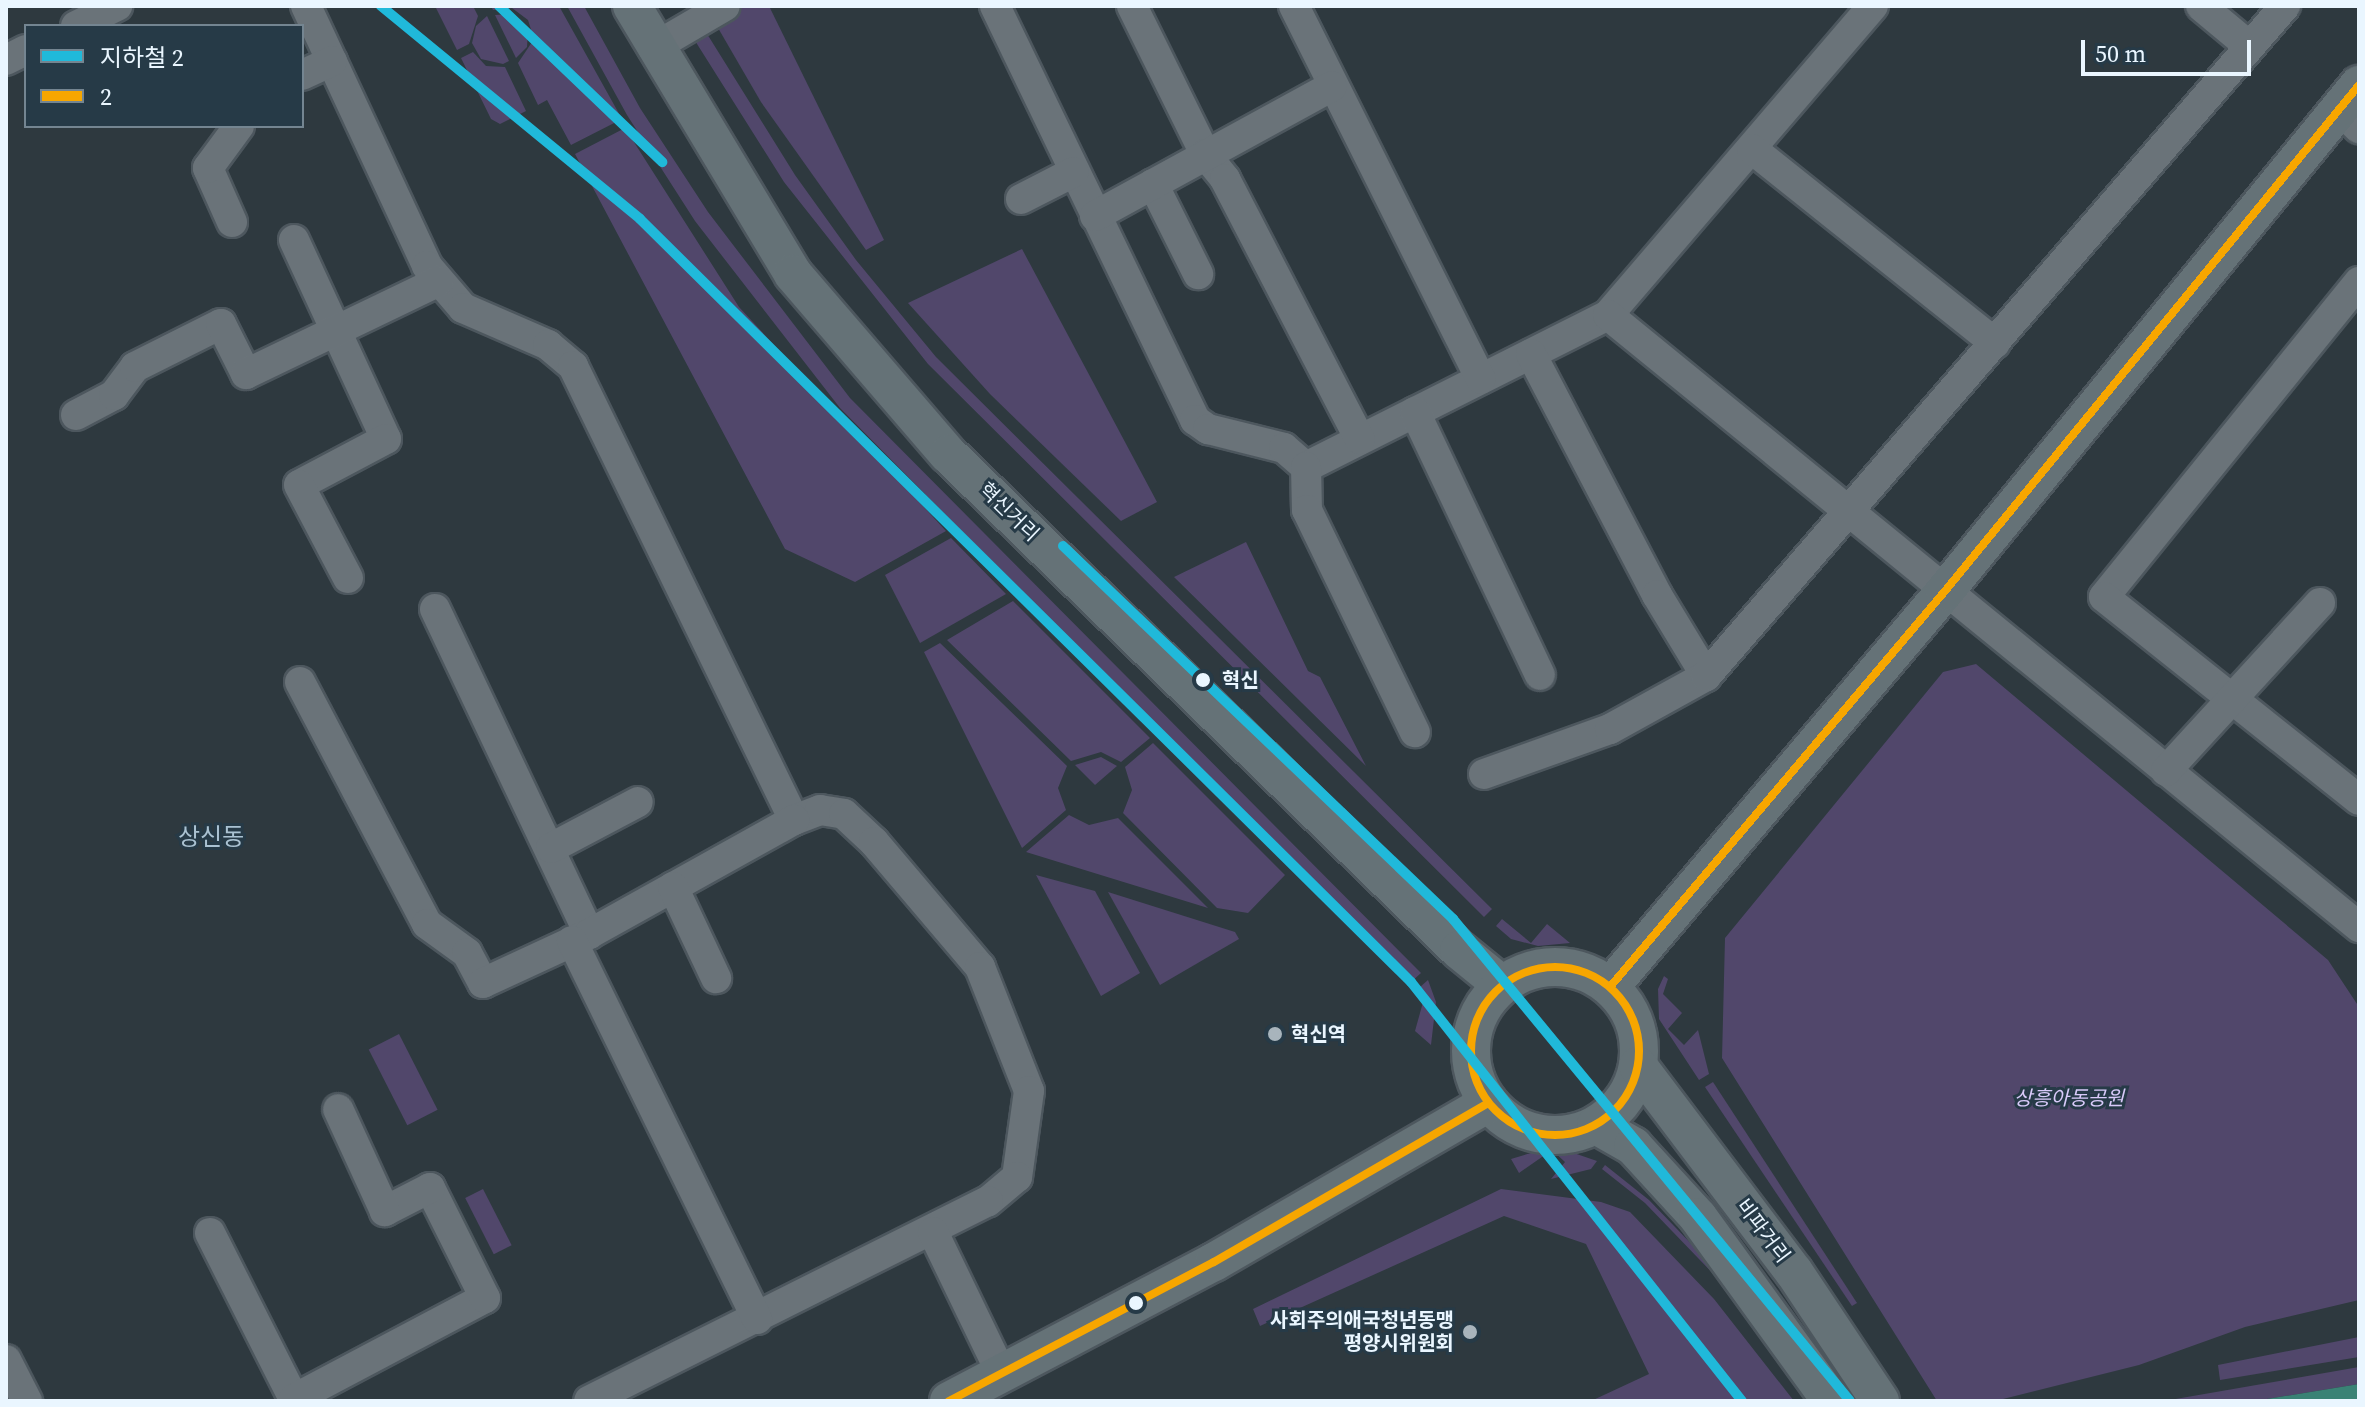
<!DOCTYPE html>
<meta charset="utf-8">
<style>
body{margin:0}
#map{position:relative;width:2365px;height:1407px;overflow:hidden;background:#2e393f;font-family:"Source Serif 4","Noto Sans KR",serif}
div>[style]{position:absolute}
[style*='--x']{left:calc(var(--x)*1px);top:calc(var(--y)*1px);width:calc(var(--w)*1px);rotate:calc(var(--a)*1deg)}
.green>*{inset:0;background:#51476b;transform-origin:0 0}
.water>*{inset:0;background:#3a8275}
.roads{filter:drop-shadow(2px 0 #4d575e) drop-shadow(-2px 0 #4d575e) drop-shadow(0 2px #4d575e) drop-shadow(0 -2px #4d575e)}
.minor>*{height:30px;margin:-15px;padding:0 15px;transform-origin:15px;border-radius:15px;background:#6a7379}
.major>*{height:38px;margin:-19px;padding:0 19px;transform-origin:19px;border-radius:19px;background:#657277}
.major>.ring{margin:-19px;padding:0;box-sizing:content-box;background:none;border:38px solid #657277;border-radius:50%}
.bus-1>*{height:8px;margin:-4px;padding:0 4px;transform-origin:4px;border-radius:4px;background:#f7a600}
.bus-1>.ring{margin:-4px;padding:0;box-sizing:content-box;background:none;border:8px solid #f7a600;border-radius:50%}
.metro-1>*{height:10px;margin:-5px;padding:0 5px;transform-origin:5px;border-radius:5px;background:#20b9da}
.dots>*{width:22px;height:22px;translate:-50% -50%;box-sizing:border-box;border:4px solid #263a47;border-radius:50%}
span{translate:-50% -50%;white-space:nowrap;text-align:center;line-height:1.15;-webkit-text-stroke:6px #263a47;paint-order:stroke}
.street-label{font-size:20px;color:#eaf6ff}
.stop-label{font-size:20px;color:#eaf6ff;font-weight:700}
.left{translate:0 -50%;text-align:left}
.poi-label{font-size:20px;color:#eaf6ff;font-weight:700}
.right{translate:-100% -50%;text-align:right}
.park-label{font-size:20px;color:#d8caf9;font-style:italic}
.quarter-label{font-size:24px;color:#aac2d2}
.frame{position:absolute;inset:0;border:8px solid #eaf6ff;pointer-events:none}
.legend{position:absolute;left:24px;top:24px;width:280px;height:104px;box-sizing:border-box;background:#263a47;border:2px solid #748591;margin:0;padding:10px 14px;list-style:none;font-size:24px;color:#eaf6ff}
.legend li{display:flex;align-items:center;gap:16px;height:40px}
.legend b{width:40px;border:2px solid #748591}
.scale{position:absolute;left:2081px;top:40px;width:170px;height:36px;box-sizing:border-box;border:4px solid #eaf6ff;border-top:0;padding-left:10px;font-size:24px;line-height:28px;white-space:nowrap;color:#eaf6ff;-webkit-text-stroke:6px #263a47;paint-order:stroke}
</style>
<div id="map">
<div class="green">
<i style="clip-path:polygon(435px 6px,473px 6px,478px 16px,469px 44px,457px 50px)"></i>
<i style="clip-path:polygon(491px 6px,559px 6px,622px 119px,571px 145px,547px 100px,538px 105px,518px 63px,534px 39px,528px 20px,512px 8px,493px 10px)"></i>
<i style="clip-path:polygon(567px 6px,584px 6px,640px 108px,708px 212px,850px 398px,1421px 973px,1410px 983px,840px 408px,695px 221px,627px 115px)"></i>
<i style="clip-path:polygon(738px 6px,769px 6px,884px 240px,866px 250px,761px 102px,714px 21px)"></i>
<i style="clip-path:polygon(510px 14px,528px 31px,527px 47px,516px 58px,495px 15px)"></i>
<i style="clip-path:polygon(487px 16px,509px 61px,503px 64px,481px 59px,472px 43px,476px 26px)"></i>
<i style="clip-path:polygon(704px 29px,795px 175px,856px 260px,936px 357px,1492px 909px,1484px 917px,928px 364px,784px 182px,692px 36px)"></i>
<i style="clip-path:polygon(473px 52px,486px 66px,505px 67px,526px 111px,500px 124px,491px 119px,461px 58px)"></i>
<i style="clip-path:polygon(625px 128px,739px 307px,946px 531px,855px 582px,785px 549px,575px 154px)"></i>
<i style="clip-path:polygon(1022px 249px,1157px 502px,1121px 521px,990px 394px,908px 303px)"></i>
<i style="clip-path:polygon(951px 538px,1006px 594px,920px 643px,885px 575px)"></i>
<i style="clip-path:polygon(1246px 542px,1308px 671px,1320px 677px,1366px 766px,1174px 577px)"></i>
<i style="clip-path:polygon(1013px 601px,1150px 738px,1121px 762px,1101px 752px,1071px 761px,947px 640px)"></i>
<i style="clip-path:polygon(940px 643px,1067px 766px,1058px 788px,1066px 810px,1022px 848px,924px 652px)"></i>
<i style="clip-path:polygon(1976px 664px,2328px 960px,2359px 1007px,2359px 1300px,2245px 1327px,2139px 1365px,1995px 1401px,1937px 1401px,1722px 1058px,1725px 938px,1943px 672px)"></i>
<i style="clip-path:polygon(1153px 743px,1285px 875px,1248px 913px,1217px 908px,1123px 813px,1132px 790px,1125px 767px)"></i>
<i style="clip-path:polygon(1101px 757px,1117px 766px,1095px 785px,1075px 765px)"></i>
<i style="clip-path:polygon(1069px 815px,1089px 825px,1118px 818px,1208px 908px,1026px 852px)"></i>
<i style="clip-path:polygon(1036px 875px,1095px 891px,1140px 973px,1101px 996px)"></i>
<i style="clip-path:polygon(1108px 892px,1235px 932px,1239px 939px,1160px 985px)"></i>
<i style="clip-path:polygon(1502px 919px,1531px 943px,1547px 924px,1570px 943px,1538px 946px,1511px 939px,1496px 926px)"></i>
<i style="clip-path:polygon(1664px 976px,1668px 979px,1663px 994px,1682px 1013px,1668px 1029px,1684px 1045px,1698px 1030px,1709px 1074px,1699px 1080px,1659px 1019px,1658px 989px)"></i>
<i style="clip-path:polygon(1428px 980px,1436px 1002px,1431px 1045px,1415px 1031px,1425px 995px,1420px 987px)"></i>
<i style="left:399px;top:1034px;width:85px;height:34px;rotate:63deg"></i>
<i style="clip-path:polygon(1713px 1082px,1857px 1303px,1852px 1306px,1705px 1087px)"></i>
<i style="clip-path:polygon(1551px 1147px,1565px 1150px,1597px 1161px,1591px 1169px,1551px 1179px,1565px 1162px,1552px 1150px,1519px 1173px,1511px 1159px)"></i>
<i style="clip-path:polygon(1605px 1165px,1649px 1200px,1729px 1283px,1725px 1286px,1645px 1203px,1602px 1169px)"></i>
<i style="left:483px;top:1189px;width:63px;height:20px;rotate:63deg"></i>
<i style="clip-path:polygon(1501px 1189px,1601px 1202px,1630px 1212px,1714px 1299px,1794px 1401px,1591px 1401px,1649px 1374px,1586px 1244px,1504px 1216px,1260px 1326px,1253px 1309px)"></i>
<i style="clip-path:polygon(2359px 1337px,2359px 1357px,2220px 1380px,2218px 1365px)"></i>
<i style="clip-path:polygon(2359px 1367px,2359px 1384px,2255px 1401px,2164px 1401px)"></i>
</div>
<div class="water">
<i style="clip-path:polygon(2359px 1384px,2359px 1401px,2255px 1401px)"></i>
</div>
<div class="roads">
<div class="minor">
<i style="--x:306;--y:6;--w:287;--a:65"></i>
<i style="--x:427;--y:266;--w:55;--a:49.4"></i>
<i style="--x:463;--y:308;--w:93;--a:23.5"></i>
<i style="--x:548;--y:345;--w:33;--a:40"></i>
<i style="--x:573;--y:366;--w:505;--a:64.04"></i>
<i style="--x:794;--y:820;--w:28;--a:-21"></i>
<i style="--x:820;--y:810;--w:24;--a:9"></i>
<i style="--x:844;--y:814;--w:41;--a:43"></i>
<i style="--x:874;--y:842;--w:164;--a:49.7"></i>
<i style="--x:980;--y:967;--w:133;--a:68.4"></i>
<i style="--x:1029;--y:1091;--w:87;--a:97.9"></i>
<i style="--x:1017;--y:1177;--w:38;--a:140"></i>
<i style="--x:988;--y:1201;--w:446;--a:153.4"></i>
<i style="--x:995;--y:6;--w:460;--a:64.2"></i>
<i style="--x:1195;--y:420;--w:16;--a:35"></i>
<i style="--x:1208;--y:429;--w:78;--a:14"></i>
<i style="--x:1284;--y:448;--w:29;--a:41"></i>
<i style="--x:1306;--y:467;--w:338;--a:-26.7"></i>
<i style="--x:1608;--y:315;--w:407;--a:-49.4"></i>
<i style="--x:1132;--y:6;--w:165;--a:63.7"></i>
<i style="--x:1205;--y:154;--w:32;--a:51"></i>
<i style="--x:1225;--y:179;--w:293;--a:62.6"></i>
<i style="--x:1294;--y:6;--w:417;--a:63.4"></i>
<i style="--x:2201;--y:6;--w:62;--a:39.8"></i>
<i style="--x:76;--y:26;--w:46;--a:-26"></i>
<i style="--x:653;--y:48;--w:83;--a:-30.3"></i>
<i style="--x:6;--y:60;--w:22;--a:-27"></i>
<i style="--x:302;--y:75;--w:33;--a:-25"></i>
<i style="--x:2339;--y:109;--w:28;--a:44"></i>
<i style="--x:1752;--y:149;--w:311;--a:38.6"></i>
<i style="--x:1153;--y:184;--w:101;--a:63.4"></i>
<i style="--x:1021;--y:199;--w:59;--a:-27"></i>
<i style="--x:1095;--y:216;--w:270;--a:-28.7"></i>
<i style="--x:232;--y:222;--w:59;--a:-114"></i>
<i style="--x:208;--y:168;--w:52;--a:-53.6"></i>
<i style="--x:294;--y:240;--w:219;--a:65.2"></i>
<i style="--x:386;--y:439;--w:98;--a:152.1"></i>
<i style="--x:299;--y:485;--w:105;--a:62.2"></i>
<i style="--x:2359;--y:282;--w:405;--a:129"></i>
<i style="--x:2104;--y:597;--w:326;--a:38.5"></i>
<i style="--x:1608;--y:315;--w:969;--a:39.18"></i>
<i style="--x:1531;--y:354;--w:272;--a:62.4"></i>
<i style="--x:1657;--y:595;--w:95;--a:58.8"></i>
<i style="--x:1415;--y:412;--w:291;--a:64.6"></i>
<i style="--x:76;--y:415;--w:43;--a:-27.8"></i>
<i style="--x:114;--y:395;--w:35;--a:-53"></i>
<i style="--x:135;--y:367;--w:96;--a:-26.6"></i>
<i style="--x:221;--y:324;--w:56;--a:63.4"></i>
<i style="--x:246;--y:374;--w:214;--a:-25.7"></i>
<i style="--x:1306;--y:467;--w:43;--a:88.7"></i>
<i style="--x:1307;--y:510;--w:247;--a:64.1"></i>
<i style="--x:435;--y:609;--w:360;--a:64.6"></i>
<i style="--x:300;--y:682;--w:273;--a:62.3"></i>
<i style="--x:427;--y:924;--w:49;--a:35.9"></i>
<i style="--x:467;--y:953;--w:34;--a:62"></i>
<i style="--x:483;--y:983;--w:117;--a:-24.8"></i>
<i style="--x:589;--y:934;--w:235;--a:-29.1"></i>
<i style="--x:2166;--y:771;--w:228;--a:-47.5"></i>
<i style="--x:1484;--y:774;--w:134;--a:-19.7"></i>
<i style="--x:1610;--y:729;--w:110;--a:-28.9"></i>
<i style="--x:1706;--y:676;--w:886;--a:-49.17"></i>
<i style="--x:551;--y:848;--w:98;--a:-27.9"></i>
<i style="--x:673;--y:887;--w:101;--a:64.7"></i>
<i style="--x:572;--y:941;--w:421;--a:63.9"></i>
<i style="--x:933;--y:1232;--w:159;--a:64.2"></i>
<i style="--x:210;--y:1233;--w:186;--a:63.2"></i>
<i style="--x:294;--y:1399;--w:216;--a:-27.9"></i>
<i style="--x:485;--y:1298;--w:123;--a:-116.6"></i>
<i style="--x:430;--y:1188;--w:51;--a:152.9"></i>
<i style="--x:385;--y:1211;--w:112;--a:-114.7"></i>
<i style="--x:6;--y:1360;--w:46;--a:62.9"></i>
</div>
<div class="major">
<i style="--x:632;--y:6;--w:313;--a:59"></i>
<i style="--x:793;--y:274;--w:238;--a:49.3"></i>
<i style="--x:948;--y:454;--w:712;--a:44.15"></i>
<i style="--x:1459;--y:950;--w:55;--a:39.1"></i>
<i class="ring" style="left:1471px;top:967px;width:130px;height:130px"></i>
<i style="--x:1610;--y:987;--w:519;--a:-49.77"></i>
<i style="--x:1945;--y:591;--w:654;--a:-50.71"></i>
<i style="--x:1638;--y:1066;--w:258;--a:52.9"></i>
<i style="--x:1794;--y:1272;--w:155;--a:56.3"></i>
<i style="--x:1596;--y:1125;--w:43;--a:29.6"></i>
<i style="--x:1633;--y:1146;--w:96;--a:47.5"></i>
<i style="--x:1698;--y:1217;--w:227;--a:54.1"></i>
<i style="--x:949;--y:1401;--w:299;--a:-27.7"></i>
<i style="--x:1214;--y:1262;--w:317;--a:-30.1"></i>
</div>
</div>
<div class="bus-1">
<i class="ring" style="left:1471px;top:967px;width:160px;height:160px"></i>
<i style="--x:1610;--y:987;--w:519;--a:-49.77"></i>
<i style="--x:1945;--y:591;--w:654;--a:-50.71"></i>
<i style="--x:949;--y:1401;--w:299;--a:-27.7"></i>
<i style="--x:1214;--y:1262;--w:317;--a:-30.1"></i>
</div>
<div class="metro-1">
<i style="--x:381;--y:6;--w:335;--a:39.4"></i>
<i style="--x:640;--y:219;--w:1085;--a:44.7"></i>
<i style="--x:1411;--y:982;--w:534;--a:51.69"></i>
<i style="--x:499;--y:6;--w:226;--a:43.7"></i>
<i style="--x:1063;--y:546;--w:540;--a:43.72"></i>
<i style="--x:1453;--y:919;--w:624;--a:50.52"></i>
</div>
<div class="dots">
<i style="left:1203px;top:680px;background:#eaf6ff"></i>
<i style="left:1275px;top:1034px;background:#a8b4bc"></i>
<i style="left:1136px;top:1303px;background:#eaf6ff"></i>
<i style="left:1470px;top:1332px;background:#a8b4bc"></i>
</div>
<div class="street-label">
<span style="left:1009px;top:512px;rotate:44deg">혁신거리</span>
<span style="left:1763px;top:1231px;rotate:53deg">비파거리</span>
</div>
<div class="stop-label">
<span class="left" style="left:1222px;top:680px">혁신</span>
</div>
<div class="poi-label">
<span class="left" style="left:1291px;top:1034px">혁신역</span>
<span class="right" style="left:1454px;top:1332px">사회주의애국청년동맹<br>평양시위원회</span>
</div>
<div class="park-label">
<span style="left:2069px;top:1098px">상흥아동공원</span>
</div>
<div class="quarter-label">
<span style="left:211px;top:837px">상신동</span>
</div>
<div class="frame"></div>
<ul class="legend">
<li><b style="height:10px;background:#20b9da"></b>지하철 2</li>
<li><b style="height:10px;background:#f7a600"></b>2</li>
</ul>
<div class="scale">50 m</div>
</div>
